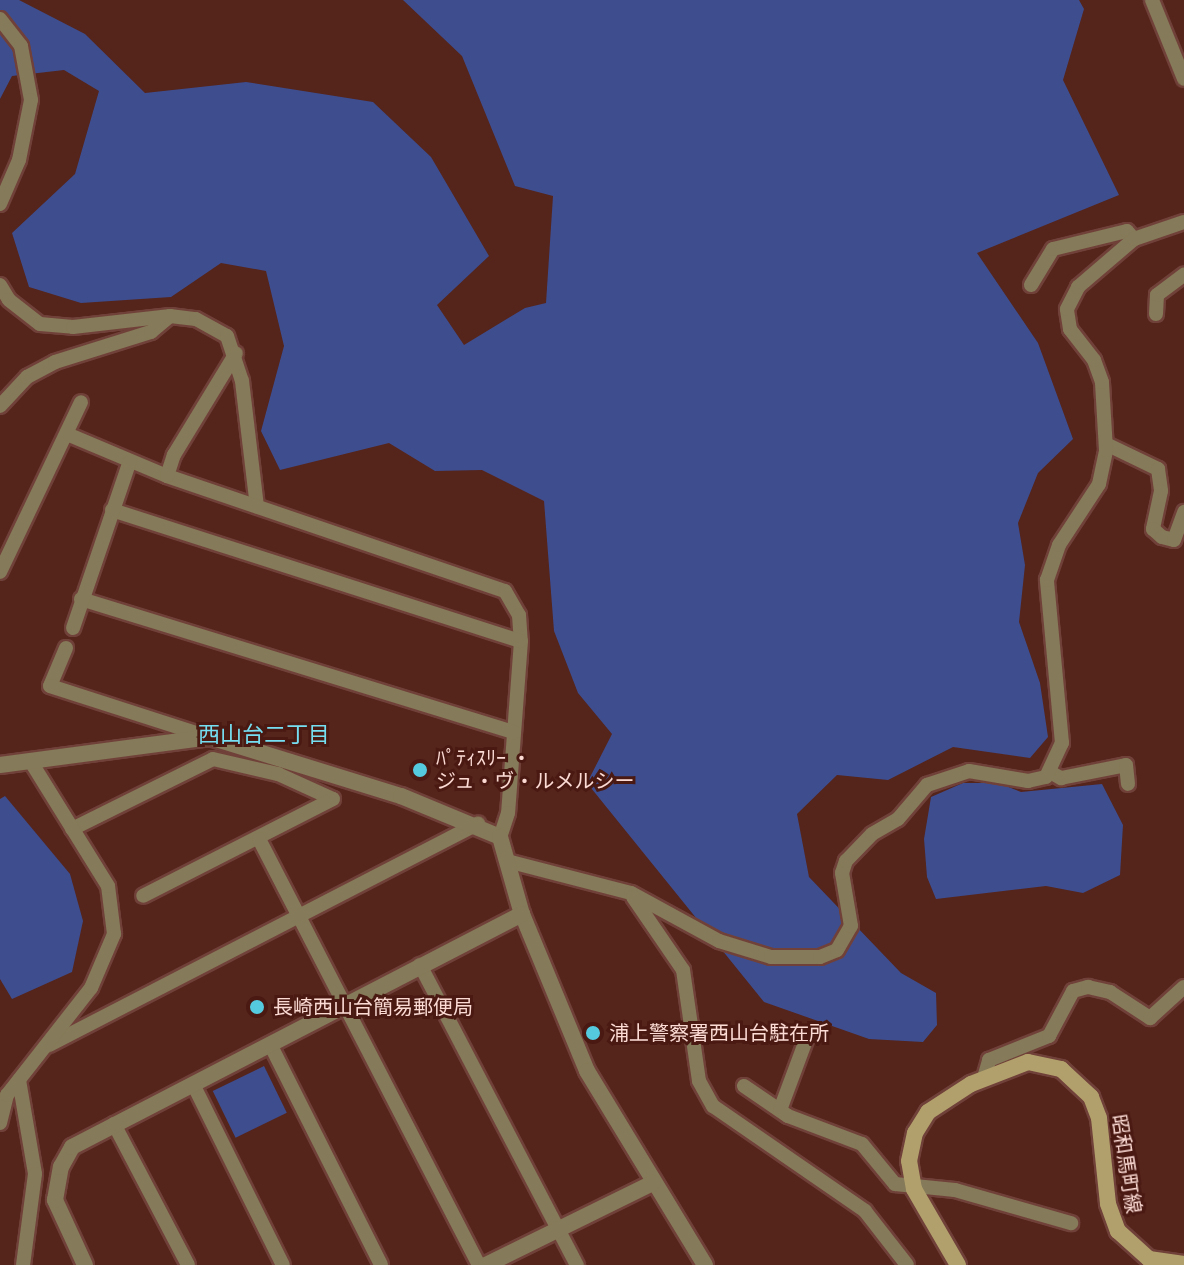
<!DOCTYPE html>
<meta charset="utf-8">
<style>
body{margin:0}
#map{position:relative;width:1184px;height:1265px;overflow:hidden;background:#55241b;font-family:Helvetica,"Noto Sans JP",sans-serif}
div>[style]{position:absolute}
[style*='--x']{left:calc(var(--x)*1px);top:calc(var(--y)*1px);width:calc(var(--w)*1px);rotate:calc(var(--a)*1deg)}
.green>*{inset:0;background:#3e4d8e;transform-origin:0 0}
.roads{filter:drop-shadow(2px 0 #704139) drop-shadow(-2px 0 #704139) drop-shadow(0 2px #704139) drop-shadow(0 -2px #704139)}
.minor>*{height:14px;margin:-7px;padding:0 7px;transform-origin:7px;border-radius:7px;background:#857a59}
.tertiary>*{height:16px;margin:-8px;padding:0 8px;transform-origin:8px;border-radius:8px;background:#857a59}
.secondary>*{height:16px;margin:-8px;padding:0 8px;transform-origin:8px;border-radius:8px;background:#b2a06c}
.dots>*{width:22px;height:22px;translate:-50% -50%;box-sizing:border-box;border:4px solid #491912;border-radius:50%}
span{translate:-50% -50%;white-space:nowrap;text-align:center;line-height:1.15;-webkit-text-stroke:6px #491912;paint-order:stroke}
.poi-label{font-size:20px;color:#fcdbd5}
.left{translate:0 -50%;text-align:left}
.street-label{font-size:20px;color:#fcdbd5}
.neighbourhood-label{font-size:22px;color:#76def1}
</style>
<div id="map">
<div class="green">
<i style="clip-path:polygon(0 0,19px 0,85px 34px,145px 93px,246px 82px,373px 102px,431px 157px,489px 256px,437px 305px,464px 345px,525px 308px,546px 303px,553px 196px,515px 186px,462px 56px,403px 0,1079px 0,1084px 9px,1063px 80px,1119px 195px,977px 253px,1038px 343px,1073px 439px,1038px 473px,1018px 523px,1025px 565px,1019px 622px,1040px 683px,1048px 737px,1030px 758px,953px 747px,888px 780px,837px 775px,797px 814px,809px 877px,901px 973px,936px 993px,937px 1025px,923px 1042px,869px 1039px,764px 1002px,587px 783px,612px 734px,578px 693px,554px 631px,544px 501px,482px 470px,435px 471px,389px 443px,280px 470px,261px 431px,284px 346px,266px 271px,221px 263px,171px 297px,81px 303px,29px 287px,12px 233px,75px 174px,99px 91px,64px 70px,12px 76px,0 99px)"></i>
<i style="clip-path:polygon(963px 783px,998px 783px,1021px 792px,1102px 784px,1123px 825px,1120px 875px,1083px 893px,1046px 886px,936px 899px,927px 877px,924px 839px,931px 797px)"></i>
<i style="clip-path:polygon(5px 796px,70px 874px,83px 921px,72px 972px,12px 999px,0 979px,0 799px)"></i>
<i style="left:264px;top:1066px;width:52px;height:57px;rotate:64deg"></i>
</div>
<div class="roads">
<div class="minor">
<i style="--x:1152;--y:0;--w:85;--a:67.9"></i>
<i style="--x:0;--y:19;--w:34;--a:52"></i>
<i style="--x:21;--y:46;--w:55;--a:79.5"></i>
<i style="--x:31;--y:100;--w:61;--a:101.3"></i>
<i style="--x:19;--y:160;--w:48;--a:113.4"></i>
<i style="--x:0;--y:285;--w:17;--a:59"></i>
<i style="--x:9;--y:300;--w:39;--a:38"></i>
<i style="--x:40;--y:324;--w:33;--a:5"></i>
<i style="--x:73;--y:327;--w:98;--a:-6.5"></i>
<i style="--x:170;--y:316;--w:26;--a:7"></i>
<i style="--x:196;--y:319;--w:35;--a:29"></i>
<i style="--x:227;--y:336;--w:47;--a:71.6"></i>
<i style="--x:242;--y:381;--w:126;--a:83.2"></i>
<i style="--x:1031;--y:285;--w:42;--a:-58.6"></i>
<i style="--x:1053;--y:249;--w:76;--a:-13.7"></i>
<i style="--x:1127;--y:231;--w:11;--a:49"></i>
<i style="--x:1156;--y:314;--w:19;--a:-87"></i>
<i style="--x:1157;--y:295;--w:34;--a:-37"></i>
<i style="--x:0;--y:406;--w:40;--a:-47"></i>
<i style="--x:27;--y:377;--w:32;--a:-28"></i>
<i style="--x:55;--y:362;--w:101;--a:-17.4"></i>
<i style="--x:151;--y:332;--w:25;--a:-40"></i>
<i style="--x:67;--y:434;--w:108;--a:22.8"></i>
<i style="--x:167;--y:476;--w:357;--a:18.8"></i>
<i style="--x:505;--y:591;--w:28;--a:60"></i>
<i style="--x:519;--y:615;--w:26;--a:86"></i>
<i style="--x:521;--y:641;--w:172;--a:94.3"></i>
<i style="--x:508;--y:813;--w:25;--a:108"></i>
<i style="--x:1106;--y:444;--w:58;--a:25.7"></i>
<i style="--x:1158;--y:469;--w:22;--a:82"></i>
<i style="--x:1161;--y:491;--w:39;--a:102"></i>
<i style="--x:1153;--y:529;--w:12;--a:42"></i>
<i style="--x:1162;--y:537;--w:12;--a:14"></i>
<i style="--x:1174;--y:540;--w:30;--a:-70"></i>
<i style="--x:167;--y:476;--w:22;--a:-72"></i>
<i style="--x:174;--y:455;--w:119;--a:-58.7"></i>
<i style="--x:112;--y:510;--w:429;--a:17.8"></i>
<i style="--x:0;--y:572;--w:188;--a:-64.5"></i>
<i style="--x:81;--y:599;--w:453;--a:17.1"></i>
<i style="--x:73;--y:628;--w:176;--a:-71.2"></i>
<i style="--x:66;--y:648;--w:41;--a:112.8"></i>
<i style="--x:50;--y:686;--w:167;--a:17.8"></i>
<i style="--x:1050;--y:772;--w:13;--a:29"></i>
<i style="--x:1061;--y:778;--w:66;--a:-11.3"></i>
<i style="--x:1126;--y:765;--w:19;--a:84"></i>
<i style="--x:72;--y:829;--w:157;--a:-26.4"></i>
<i style="--x:213;--y:759;--w:67;--a:13"></i>
<i style="--x:278;--y:774;--w:60;--a:24.4"></i>
<i style="--x:333;--y:799;--w:213;--a:153"></i>
<i style="--x:259;--y:839;--w:479;--a:62.7"></i>
<i style="--x:507;--y:861;--w:128;--a:14.5"></i>
<i style="--x:631;--y:893;--w:100;--a:28.6"></i>
<i style="--x:719;--y:941;--w:54;--a:17.1"></i>
<i style="--x:771;--y:957;--w:49;--a:0"></i>
<i style="--x:820;--y:957;--w:18;--a:-22"></i>
<i style="--x:837;--y:950;--w:28;--a:-60"></i>
<i style="--x:851;--y:926;--w:54;--a:-99.6"></i>
<i style="--x:842;--y:873;--w:13;--a:-72"></i>
<i style="--x:846;--y:861;--w:37;--a:-46"></i>
<i style="--x:872;--y:834;--w:30;--a:-30"></i>
<i style="--x:898;--y:819;--w:45;--a:-49.5"></i>
<i style="--x:927;--y:785;--w:44;--a:-18.4"></i>
<i style="--x:969;--y:771;--w:60;--a:9.6"></i>
<i style="--x:1028;--y:781;--w:18;--a:-13"></i>
<i style="--x:1046;--y:777;--w:38;--a:-65"></i>
<i style="--x:1062;--y:743;--w:164;--a:-95.3"></i>
<i style="--x:1047;--y:580;--w:37;--a:-71"></i>
<i style="--x:1059;--y:545;--w:73;--a:-56.7"></i>
<i style="--x:1099;--y:484;--w:35;--a:-78"></i>
<i style="--x:1106;--y:450;--w:68;--a:-93.4"></i>
<i style="--x:1102;--y:382;--w:23;--a:-110"></i>
<i style="--x:1094;--y:360;--w:39;--a:-128"></i>
<i style="--x:1070;--y:329;--w:20;--a:-99"></i>
<i style="--x:1067;--y:309;--w:25;--a:-63"></i>
<i style="--x:1078;--y:287;--w:74;--a:-40.6"></i>
<i style="--x:1134;--y:239;--w:53;--a:-18.8"></i>
<i style="--x:633;--y:897;--w:88;--a:55.6"></i>
<i style="--x:683;--y:970;--w:112;--a:81.8"></i>
<i style="--x:699;--y:1081;--w:29;--a:61"></i>
<i style="--x:713;--y:1106;--w:185;--a:34.6"></i>
<i style="--x:865;--y:1211;--w:68;--a:52.1"></i>
<i style="--x:420;--y:965;--w:339;--a:62.4"></i>
<i style="--x:270;--y:1044;--w:247;--a:63.3"></i>
<i style="--x:49;--y:1045;--w:483;--a:-27.3"></i>
<i style="--x:984;--y:1078;--w:19;--a:-74"></i>
<i style="--x:989;--y:1060;--w:65;--a:-21.8"></i>
<i style="--x:1049;--y:1036;--w:51;--a:-61.9"></i>
<i style="--x:1073;--y:991;--w:16;--a:-15"></i>
<i style="--x:1088;--y:987;--w:23;--a:13"></i>
<i style="--x:1110;--y:992;--w:48;--a:33"></i>
<i style="--x:1150;--y:1018;--w:46;--a:-42.4"></i>
<i style="--x:19;--y:1080;--w:95;--a:80.3"></i>
<i style="--x:35;--y:1174;--w:92;--a:97.5"></i>
<i style="--x:193;--y:1084;--w:202;--a:63.6"></i>
<i style="--x:744;--y:1086;--w:53;--a:34.3"></i>
<i style="--x:788;--y:1116;--w:79;--a:20.7"></i>
<i style="--x:862;--y:1144;--w:52;--a:50.5"></i>
<i style="--x:895;--y:1184;--w:60;--a:5.7"></i>
<i style="--x:955;--y:1190;--w:121;--a:15.9"></i>
<i style="--x:780;--y:1110;--w:75;--a:-69.6"></i>
<i style="--x:0;--y:1123;--w:29;--a:-76"></i>
<i style="--x:7;--y:1095;--w:136;--a:-51.9"></i>
<i style="--x:91;--y:988;--w:59;--a:-66.9"></i>
<i style="--x:114;--y:934;--w:48;--a:-97.1"></i>
<i style="--x:108;--y:886;--w:148;--a:-121.8"></i>
<i style="--x:114;--y:1124;--w:159;--a:62.3"></i>
</div>
<div class="tertiary">
<i style="--x:0;--y:765;--w:212;--a:-7.6"></i>
<i style="--x:210;--y:737;--w:200;--a:17.2"></i>
<i style="--x:401;--y:796;--w:107;--a:22.5"></i>
<i style="--x:500;--y:837;--w:80;--a:74.1"></i>
<i style="--x:522;--y:914;--w:170;--a:67.5"></i>
<i style="--x:587;--y:1071;--w:227;--a:58.7"></i>
<i style="--x:85;--y:1265;--w:72;--a:-114.8"></i>
<i style="--x:55;--y:1200;--w:34;--a:-80"></i>
<i style="--x:61;--y:1167;--w:23;--a:-61"></i>
<i style="--x:72;--y:1147;--w:507;--a:-27.37"></i>
<i style="--x:486;--y:1265;--w:186;--a:-26.2"></i>
</div>
<div class="secondary">
<i style="--x:958;--y:1265;--w:88;--a:-120.1"></i>
<i style="--x:914;--y:1189;--w:28;--a:-100"></i>
<i style="--x:909;--y:1161;--w:29;--a:-78"></i>
<i style="--x:915;--y:1133;--w:25;--a:-58"></i>
<i style="--x:928;--y:1112;--w:51;--a:-33.1"></i>
<i style="--x:971;--y:1084;--w:61;--a:-21.1"></i>
<i style="--x:1028;--y:1062;--w:34;--a:12"></i>
<i style="--x:1061;--y:1069;--w:41;--a:43"></i>
<i style="--x:1091;--y:1097;--w:22;--a:69"></i>
<i style="--x:1099;--y:1118;--w:86;--a:84"></i>
<i style="--x:1108;--y:1204;--w:29;--a:70"></i>
<i style="--x:1118;--y:1231;--w:42;--a:42.1"></i>
<i style="--x:1149;--y:1259;--w:35;--a:8"></i>
</div>
</div>
<div class="dots">
<i style="left:420px;top:770px;background:#55cadf"></i>
<i style="left:257px;top:1007px;background:#55cadf"></i>
<i style="left:593px;top:1033px;background:#55cadf"></i>
</div>
<div class="poi-label">
<span class="left" style="left:436px;top:770px">ﾊﾟﾃｨｽﾘｰ ・<br>ジュ・ヴ・ルメルシー</span>
<span class="left" style="left:273px;top:1007px">長崎西山台簡易郵便局</span>
<span class="left" style="left:609px;top:1033px">浦上警察署西山台駐在所</span>
</div>
<div class="street-label">
<span style="left:1126px;top:1164px;rotate:81deg">昭和馬町線</span>
</div>
<div class="neighbourhood-label">
<span style="left:264px;top:735px">西山台二丁目</span>
</div>
</div>
